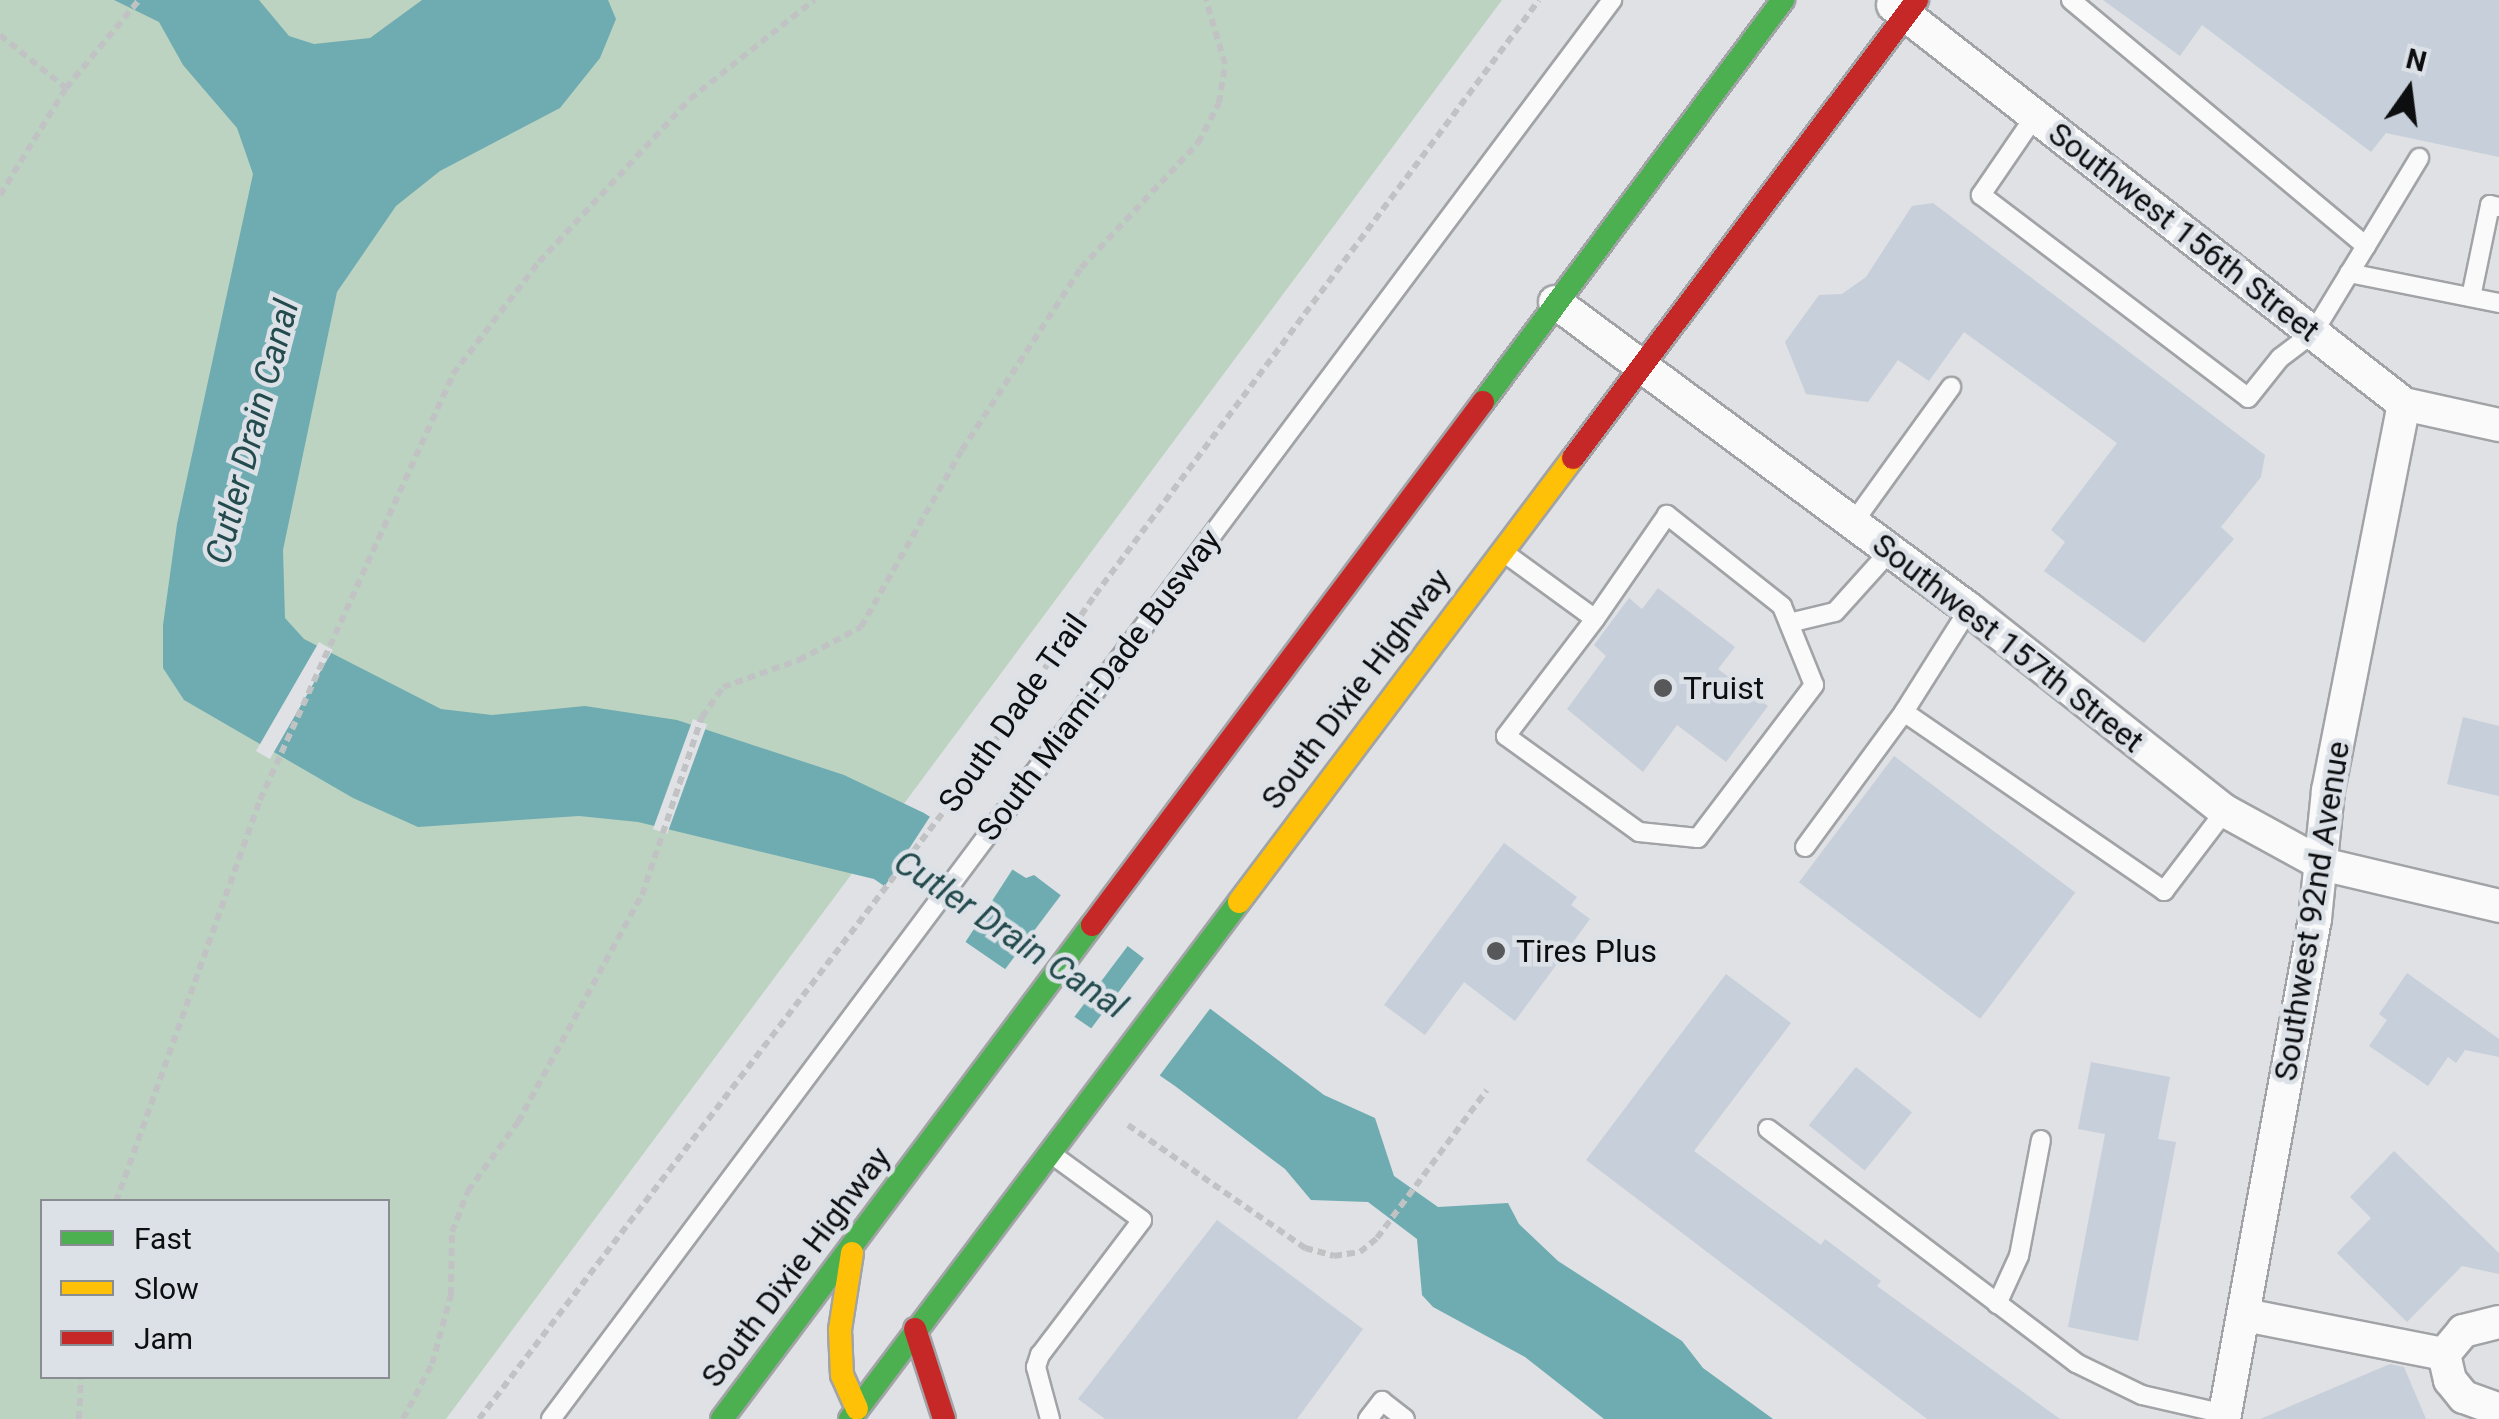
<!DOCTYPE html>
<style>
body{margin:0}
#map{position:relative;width:2499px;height:1419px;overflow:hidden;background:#dfe1e4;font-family:Roboto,sans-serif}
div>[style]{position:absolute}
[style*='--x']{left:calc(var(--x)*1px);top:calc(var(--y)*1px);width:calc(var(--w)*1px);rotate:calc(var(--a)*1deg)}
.green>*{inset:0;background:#bdd3c1}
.water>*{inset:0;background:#6facb1}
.pier>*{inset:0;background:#dfe1e4;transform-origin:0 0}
.building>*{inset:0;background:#c7cfda;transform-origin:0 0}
.path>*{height:6px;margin-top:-3px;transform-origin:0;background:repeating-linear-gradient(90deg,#c1c2c4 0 8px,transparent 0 13px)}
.roads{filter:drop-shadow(2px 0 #a1a3a6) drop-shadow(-2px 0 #a1a3a6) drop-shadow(0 2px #a1a3a6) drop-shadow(0 -2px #a1a3a6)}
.lane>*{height:18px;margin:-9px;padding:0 9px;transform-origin:9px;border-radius:9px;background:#fafafb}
.street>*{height:32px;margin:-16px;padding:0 16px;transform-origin:16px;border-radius:16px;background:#fafafb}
.fast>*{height:22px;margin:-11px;padding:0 11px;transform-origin:11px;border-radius:11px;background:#4caf50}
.slow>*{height:22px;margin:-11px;padding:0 11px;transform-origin:11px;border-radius:11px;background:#ffc107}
.jam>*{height:22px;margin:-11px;padding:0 11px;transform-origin:11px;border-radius:11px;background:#c62828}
.dots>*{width:28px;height:28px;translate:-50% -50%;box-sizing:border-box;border:5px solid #dce1e7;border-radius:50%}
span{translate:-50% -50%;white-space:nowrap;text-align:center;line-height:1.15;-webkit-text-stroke:9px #dce1e7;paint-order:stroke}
.street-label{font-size:32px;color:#0d0e10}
.poi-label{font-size:32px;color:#0d0e10}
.left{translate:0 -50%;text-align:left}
.water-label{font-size:35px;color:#234b4e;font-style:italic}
.legend{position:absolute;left:40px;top:1199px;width:350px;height:180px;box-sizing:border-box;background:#dce1e7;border:2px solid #898d91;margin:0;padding:12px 18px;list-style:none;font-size:30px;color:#0d0e10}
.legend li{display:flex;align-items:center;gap:20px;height:50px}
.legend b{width:50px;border:2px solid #898d91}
.north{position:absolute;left:2359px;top:40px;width:100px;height:100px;-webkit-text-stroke:8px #dce1e7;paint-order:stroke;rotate:14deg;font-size:28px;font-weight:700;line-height:40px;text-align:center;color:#0d0e10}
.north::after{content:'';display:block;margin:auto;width:35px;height:45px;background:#0d0e10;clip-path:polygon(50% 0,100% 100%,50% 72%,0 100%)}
</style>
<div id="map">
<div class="green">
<i style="clip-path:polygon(evenodd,0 0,1502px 0,446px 1419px,0 1419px,0 0,42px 1202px,388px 1202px,388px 1376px,42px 1376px,42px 1202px)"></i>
</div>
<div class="water">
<i style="clip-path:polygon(114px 0,259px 0,289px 36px,314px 44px,370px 38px,422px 0,608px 0,616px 19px,600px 58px,560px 108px,440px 171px,396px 206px,337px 292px,283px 550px,285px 618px,304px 639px,441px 709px,492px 715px,585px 706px,677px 720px,844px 775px,924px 813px,1026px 878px,1034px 875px,1324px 1095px,1375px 1118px,1394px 1176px,1438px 1207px,1508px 1203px,1519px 1224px,1558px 1261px,1682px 1341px,1703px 1368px,1773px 1419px,1604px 1419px,1525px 1357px,1433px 1307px,1422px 1295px,1417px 1239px,1368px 1202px,1311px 1200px,1285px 1169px,1175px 1086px,874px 879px,638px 822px,579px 816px,418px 827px,353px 798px,184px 700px,163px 668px,163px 625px,177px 524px,253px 174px,237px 128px,183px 65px,159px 22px)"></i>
</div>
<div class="pier">
<i style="left:319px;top:642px;width:16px;height:126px;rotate:30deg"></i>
<i style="left:693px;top:719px;width:15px;height:117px;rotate:20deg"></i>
<i style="left:933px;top:812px;width:98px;height:94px;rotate:33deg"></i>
<i style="left:1064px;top:891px;width:84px;height:106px;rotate:37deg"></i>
<i style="left:1148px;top:953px;width:83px;height:102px;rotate:37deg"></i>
</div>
<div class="building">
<i style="clip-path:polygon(2103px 0,2499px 0,2499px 157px,2386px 133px,2371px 152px,2202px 25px,2180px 56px)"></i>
<i style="clip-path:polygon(1933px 203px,2265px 455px,2261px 477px,2221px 527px,2234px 539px,2144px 643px,2044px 571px,2065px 542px,2051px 530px,2117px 443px,1964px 332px,1929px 381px,1898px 360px,1868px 402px,1806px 394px,1785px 342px,1819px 295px,1842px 294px,1866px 277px,1912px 206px)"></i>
<i style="clip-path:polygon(1658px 588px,1735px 647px,1718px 669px,1768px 706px,1726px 762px,1677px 725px,1643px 772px,1567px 709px,1606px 656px,1594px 645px,1629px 598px,1642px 609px)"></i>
<i style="clip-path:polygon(2463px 717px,2499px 726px,2499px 796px,2447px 784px)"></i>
<i style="left:1894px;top:756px;width:227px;height:158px;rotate:37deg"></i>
<i style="clip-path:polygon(1504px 843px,1577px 897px,1571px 905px,1590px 919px,1515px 1021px,1464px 982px,1425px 1035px,1384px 1005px)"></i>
<i style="clip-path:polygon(2407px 973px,2499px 1039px,2499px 1057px,2465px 1050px,2456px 1063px,2448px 1057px,2428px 1086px,2369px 1046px,2387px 1020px,2379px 1014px)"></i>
<i style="clip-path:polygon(1726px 974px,1791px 1023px,1694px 1151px,1821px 1245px,1825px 1239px,1881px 1281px,1877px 1286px,2060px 1419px,1927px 1419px,1586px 1160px)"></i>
<i style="clip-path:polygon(2091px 1062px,2170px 1077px,2158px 1139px,2176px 1142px,2138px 1341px,2068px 1327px,2105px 1134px,2078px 1129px)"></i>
<i style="left:1856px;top:1067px;width:72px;height:75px;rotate:39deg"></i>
<i style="clip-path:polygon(2394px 1151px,2499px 1253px,2499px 1274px,2462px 1266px,2407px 1322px,2337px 1253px,2371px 1218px,2350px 1197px)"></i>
<i style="clip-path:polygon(1217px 1220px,1363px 1329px,1297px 1419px,1105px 1419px,1078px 1399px)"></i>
<i style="clip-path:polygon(2390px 1364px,2404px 1367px,2426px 1419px,2260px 1419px)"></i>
</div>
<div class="path">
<i style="--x:0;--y:35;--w:85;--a:38.8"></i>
<i style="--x:0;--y:195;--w:126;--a:-58.3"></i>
<i style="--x:66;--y:88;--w:114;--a:-50.3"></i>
<i style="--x:1128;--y:1125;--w:216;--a:34.8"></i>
<i style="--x:1305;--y:1248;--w:30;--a:15"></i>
<i style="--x:1334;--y:1256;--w:26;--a:-9"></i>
<i style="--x:1360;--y:1252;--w:22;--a:-39"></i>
<i style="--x:1377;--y:1238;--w:184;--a:-53.4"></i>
<i style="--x:116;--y:1202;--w:427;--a:-70.3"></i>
<i style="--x:260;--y:800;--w:468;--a:-65.6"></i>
<i style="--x:453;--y:374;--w:141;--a:-52.5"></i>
<i style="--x:539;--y:262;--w:222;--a:-47.2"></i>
<i style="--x:690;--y:99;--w:159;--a:-38.6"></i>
<i style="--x:79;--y:1419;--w:43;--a:-87.3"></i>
<i style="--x:403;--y:1419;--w:62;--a:-62.2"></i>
<i style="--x:432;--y:1364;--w:72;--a:-74.6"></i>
<i style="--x:451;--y:1295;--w:63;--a:-89.1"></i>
<i style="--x:452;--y:1232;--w:44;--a:-68.7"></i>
<i style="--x:468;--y:1191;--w:85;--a:-54.1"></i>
<i style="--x:518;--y:1122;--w:259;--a:-61.4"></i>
<i style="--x:642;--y:895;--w:188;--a:-71.4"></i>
<i style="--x:702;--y:717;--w:37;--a:-55"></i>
<i style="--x:723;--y:687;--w:81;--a:-19.6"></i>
<i style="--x:799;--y:660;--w:70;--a:-28"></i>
<i style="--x:861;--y:627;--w:204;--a:-60.3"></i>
<i style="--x:962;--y:450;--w:217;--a:-56.8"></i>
<i style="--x:1081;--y:268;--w:171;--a:-46.9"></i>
<i style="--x:1198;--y:143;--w:45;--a:-62.3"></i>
<i style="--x:1219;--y:103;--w:39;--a:-81"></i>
<i style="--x:1225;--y:64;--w:67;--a:-106.5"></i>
<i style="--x:479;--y:1419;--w:810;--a:-52.58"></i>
<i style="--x:971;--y:776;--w:219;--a:-55.6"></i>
<i style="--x:1095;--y:595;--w:742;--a:-53.27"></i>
</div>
<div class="roads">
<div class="lane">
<i style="--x:2035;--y:116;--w:96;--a:124.4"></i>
<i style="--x:1981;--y:195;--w:335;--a:37.2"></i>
<i style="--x:2248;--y:398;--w:51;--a:-51.3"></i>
<i style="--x:2280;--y:358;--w:41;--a:-37.1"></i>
<i style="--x:2313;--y:333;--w:102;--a:-58.7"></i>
<i style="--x:2366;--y:246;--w:384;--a:-140.2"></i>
<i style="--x:2366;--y:246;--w:103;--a:-58.9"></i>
<i style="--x:2349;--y:273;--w:153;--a:11.3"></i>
<i style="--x:2471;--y:297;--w:94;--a:-78.3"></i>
<i style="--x:2490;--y:205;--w:9;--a:13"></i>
<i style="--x:1853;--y:523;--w:168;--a:-54.2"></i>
<i style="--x:1506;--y:554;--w:110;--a:36.1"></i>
<i style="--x:1595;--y:619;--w:147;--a:127.3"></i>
<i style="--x:1506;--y:736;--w:164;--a:35.8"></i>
<i style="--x:1639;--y:832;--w:59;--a:5.8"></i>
<i style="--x:1698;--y:838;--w:192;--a:-52.8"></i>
<i style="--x:1814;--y:685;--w:85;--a:-112.1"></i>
<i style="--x:1782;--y:606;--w:147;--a:-141.6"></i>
<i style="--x:1667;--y:515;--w:126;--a:124.7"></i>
<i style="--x:1969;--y:609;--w:122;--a:122.3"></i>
<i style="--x:1904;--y:712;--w:316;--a:34.5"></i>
<i style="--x:2164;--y:891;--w:101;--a:-52.7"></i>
<i style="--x:1789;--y:623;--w:47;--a:-13.4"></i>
<i style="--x:1835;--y:612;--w:82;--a:-48"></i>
<i style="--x:1805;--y:847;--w:167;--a:-53.7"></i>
<i style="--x:1768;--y:1129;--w:387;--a:37.2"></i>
<i style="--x:2076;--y:1363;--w:73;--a:25.9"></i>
<i style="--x:2142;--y:1395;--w:85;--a:12.9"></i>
<i style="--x:1997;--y:1304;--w:53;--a:-65.4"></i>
<i style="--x:2019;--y:1256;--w:118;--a:-79.3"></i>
<i style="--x:551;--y:1419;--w:1772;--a:-53.21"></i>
<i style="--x:1050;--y:1419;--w:54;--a:-105.1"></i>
<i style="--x:1036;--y:1367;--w:13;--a:-72"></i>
<i style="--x:1040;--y:1355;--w:169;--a:-52.9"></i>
<i style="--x:1142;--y:1220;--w:110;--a:-143.9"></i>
<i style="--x:1368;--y:1419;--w:23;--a:-52"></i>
<i style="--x:1382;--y:1401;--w:29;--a:38"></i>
</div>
<div class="street">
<i style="--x:1893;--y:5;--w:648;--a:37.98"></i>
<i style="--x:2404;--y:404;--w:97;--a:12.5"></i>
<i style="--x:1555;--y:302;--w:515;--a:36.56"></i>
<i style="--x:1969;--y:609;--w:326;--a:38.3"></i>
<i style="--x:2225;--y:811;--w:111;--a:28.7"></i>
<i style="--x:2322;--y:864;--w:182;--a:13.3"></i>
<i style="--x:2245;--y:1315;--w:203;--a:11.1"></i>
<i style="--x:2444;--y:1354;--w:27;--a:77"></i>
<i style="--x:2450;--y:1380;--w:22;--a:51"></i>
<i style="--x:2464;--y:1397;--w:37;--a:20"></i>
<i style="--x:2444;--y:1354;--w:30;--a:-50"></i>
<i style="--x:2463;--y:1331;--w:37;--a:-14"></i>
<i style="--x:2224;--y:1419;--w:508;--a:-79.69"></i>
<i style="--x:2315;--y:919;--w:129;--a:-84.2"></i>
<i style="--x:2328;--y:791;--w:394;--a:-78.9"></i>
</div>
<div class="fast">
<i style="--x:1483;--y:402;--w:502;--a:-53.27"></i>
<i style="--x:722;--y:1419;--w:617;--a:-53.17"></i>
<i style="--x:850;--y:1419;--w:647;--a:-53.04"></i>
</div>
<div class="slow">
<i style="--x:1239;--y:902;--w:556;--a:-53.05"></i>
<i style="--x:852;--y:1253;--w:78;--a:98.9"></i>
<i style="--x:840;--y:1330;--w:45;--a:87.5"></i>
<i style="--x:842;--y:1375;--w:37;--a:66"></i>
</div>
<div class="jam">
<i style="--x:1573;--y:458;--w:573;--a:-53.09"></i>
<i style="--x:1092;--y:925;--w:653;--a:-53.22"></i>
<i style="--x:915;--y:1329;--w:95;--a:72.1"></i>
</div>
</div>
<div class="dots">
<i style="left:1663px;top:688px;background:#56585a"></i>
<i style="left:1496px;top:951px;background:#56585a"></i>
</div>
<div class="street-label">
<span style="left:2184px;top:232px;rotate:38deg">Southwest 156th Street</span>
<span style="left:2008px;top:643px;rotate:38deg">Southwest 157th Street</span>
<span style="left:1099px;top:685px;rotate:-53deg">South Miami-Dade Busway</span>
<span style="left:1356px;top:689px;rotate:-53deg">South Dixie Highway</span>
<span style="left:1013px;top:713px;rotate:-55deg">South Dade Trail</span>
<span style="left:2312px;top:911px;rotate:-81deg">Southwest 92nd Avenue</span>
<span style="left:796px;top:1267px;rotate:-53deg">South Dixie Highway</span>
</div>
<div class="poi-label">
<span class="left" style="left:1683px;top:688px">Truist</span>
<span class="left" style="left:1516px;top:951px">Tires Plus</span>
</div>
<div class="water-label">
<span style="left:253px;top:432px;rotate:-75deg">Cutler Drain Canal</span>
<span style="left:1010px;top:935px;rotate:34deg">Cutler Drain Canal</span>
</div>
<ul class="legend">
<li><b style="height:12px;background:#4caf50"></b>Fast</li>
<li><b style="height:12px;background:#ffc107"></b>Slow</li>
<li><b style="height:12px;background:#c62828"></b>Jam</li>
</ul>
<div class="north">N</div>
</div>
